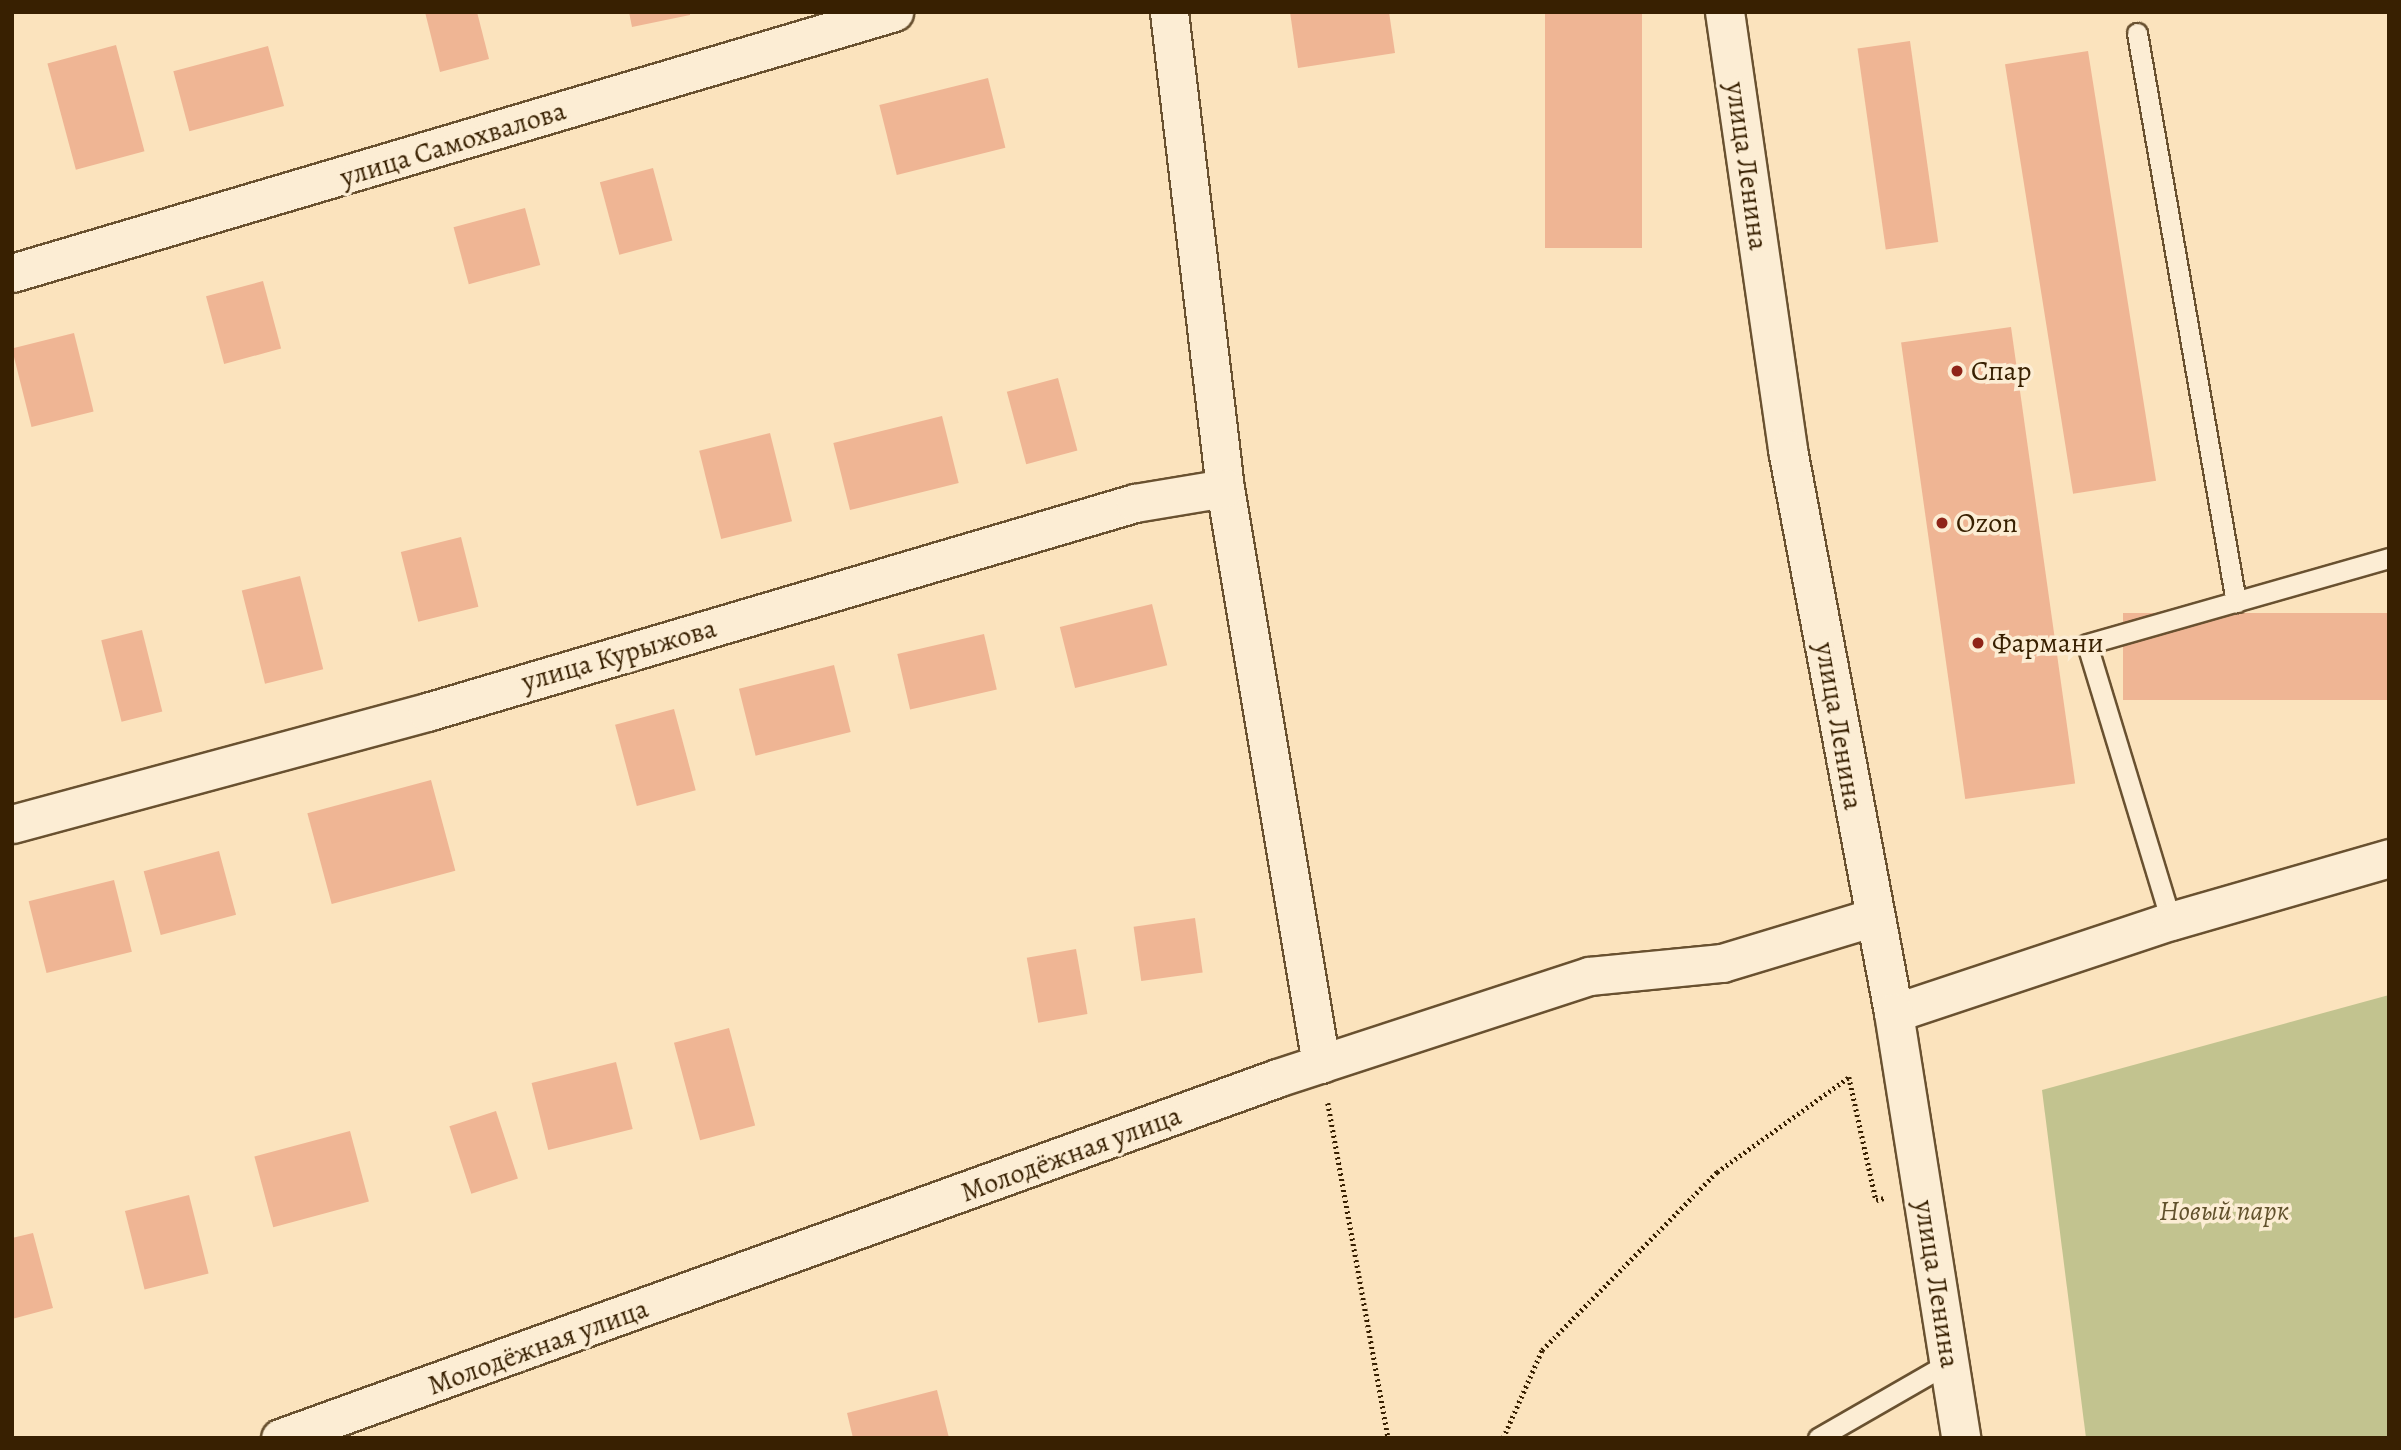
<!DOCTYPE html>
<meta charset="utf-8">
<style>
body{margin:0}
#map{position:relative;width:2401px;height:1450px;overflow:hidden;background:#fbe3bd;font-family:Alegreya,serif}
div>[style]{position:absolute}
[style*='--x']{left:calc(var(--x)*1px);top:calc(var(--y)*1px);width:calc(var(--w)*1px);rotate:calc(var(--a)*1deg)}
.green>*{inset:0;background:#c2c38f}
.building>*{inset:0;background:#efb594;transform-origin:0 0}
.path>*{height:4.5px;margin-top:-2.25px;transform-origin:0;background:repeating-linear-gradient(90deg,#382001 0 2px,transparent 0 5.5px)}
.roads{filter:drop-shadow(2px 0 #695130) drop-shadow(-2px 0 #695130) drop-shadow(0 2px #695130) drop-shadow(0 -2px #695130)}
.service>*{height:19px;margin:-9.5px;padding:0 9.5px;transform-origin:9.5px;border-radius:9.5px;background:#fcedd4}
.minor>*{height:37px;margin:-18.5px;padding:0 18.5px;transform-origin:18.5px;border-radius:18.5px;background:#fcedd4}
.tertiary>*{height:38px;margin:-19px;padding:0 19px;transform-origin:19px;border-radius:19px;background:#fcedd4}
.dots>*{width:19px;height:19px;translate:-50% -50%;box-sizing:border-box;border:4px solid #fcedd4;border-radius:50%}
span{translate:-50% -50%;white-space:nowrap;text-align:center;line-height:1.15;-webkit-text-stroke:7px #fcedd4;paint-order:stroke}
.street-label{font-size:28px;color:#382001}
.poi-label{font-size:28px;color:#382001}
.left{translate:0 -50%;text-align:left}
.park-label{font-size:28px;color:#61512c;font-style:italic}
.frame{position:absolute;inset:0;border:14px solid #382001;pointer-events:none}
</style>
<div id="map">
<div class="green">
<i style="clip-path:polygon(2389px 995px,2389px 1438px,2086px 1438px,2042px 1090px)"></i>
</div>
<div class="building">
<i style="clip-path:polygon(425px 12px,477px 12px,489px 59px,440px 72px)"></i>
<i style="clip-path:polygon(629px 12px,690px 12px,690px 15px,632px 27px)"></i>
<i style="clip-path:polygon(1290px 12px,1389px 12px,1395px 53px,1298px 68px)"></i>
<i style="left:1545px;top:12px;width:97px;height:236px"></i>
<i style="left:1910px;top:41px;width:203px;height:53px;rotate:82deg"></i>
<i style="left:116px;top:45px;width:110px;height:71px;rotate:75deg"></i>
<i style="left:268px;top:46px;width:62px;height:98px;rotate:75deg"></i>
<i style="left:2088px;top:51px;width:435px;height:84px;rotate:81deg"></i>
<i style="left:988px;top:78px;width:72px;height:112px;rotate:76deg"></i>
<i style="left:653px;top:168px;width:75px;height:55px;rotate:75deg"></i>
<i style="left:525px;top:208px;width:59px;height:74px;rotate:75deg"></i>
<i style="left:263px;top:281px;width:70px;height:59px;rotate:75deg"></i>
<i style="left:2011px;top:327px;width:461px;height:111px;rotate:82deg"></i>
<i style="left:74px;top:333px;width:81px;height:64px;rotate:76deg"></i>
<i style="left:1058px;top:378px;width:75px;height:53px;rotate:75deg"></i>
<i style="left:942px;top:416px;width:69px;height:112px;rotate:76deg"></i>
<i style="left:770px;top:433px;width:91px;height:73px;rotate:76deg"></i>
<i style="left:461px;top:537px;width:72px;height:62px;rotate:76deg"></i>
<i style="left:300px;top:576px;width:96px;height:60px;rotate:76deg"></i>
<i style="left:1152px;top:604px;width:63px;height:95px;rotate:76deg"></i>
<i style="left:2389px;top:613px;width:87px;height:266px;rotate:90deg"></i>
<i style="left:142px;top:630px;width:84px;height:42px;rotate:76deg"></i>
<i style="left:984px;top:634px;width:57px;height:89px;rotate:77deg"></i>
<i style="left:834px;top:665px;width:69px;height:98px;rotate:76deg"></i>
<i style="left:674px;top:709px;width:84px;height:61px;rotate:75deg"></i>
<i style="left:431px;top:780px;width:94px;height:128px;rotate:75deg"></i>
<i style="left:219px;top:851px;width:66px;height:78px;rotate:75deg"></i>
<i style="left:114px;top:880px;width:74px;height:88px;rotate:76deg"></i>
<i style="left:1195px;top:918px;width:55px;height:62px;rotate:82deg"></i>
<i style="left:1076px;top:949px;width:66px;height:50px;rotate:80deg"></i>
<i style="left:729px;top:1028px;width:101px;height:57px;rotate:75deg"></i>
<i style="left:616px;top:1062px;width:69px;height:87px;rotate:76deg"></i>
<i style="left:496px;top:1111px;width:71px;height:49px;rotate:72deg"></i>
<i style="left:350px;top:1131px;width:73px;height:99px;rotate:75deg"></i>
<i style="left:189px;top:1195px;width:81px;height:66px;rotate:76deg"></i>
<i style="clip-path:polygon(33px 1233px,53px 1308px,12px 1319px,12px 1238px)"></i>
<i style="clip-path:polygon(937px 1390px,949px 1438px,853px 1438px,847px 1413px)"></i>
</div>
<div class="path">
<i style="--x:1328;--y:1103;--w:340;--a:79.8"></i>
<i style="--x:1503;--y:1438;--w:96;--a:-66.1"></i>
<i style="--x:1542;--y:1350;--w:250;--a:-45.5"></i>
<i style="--x:1717;--y:1172;--w:163;--a:-35.7"></i>
<i style="--x:1849;--y:1077;--w:126;--a:77.6"></i>
<i style="--x:1876;--y:1200;--w:8;--a:-14"></i>
</div>
<div class="roads">
<div class="service">
<i style="--x:2137;--y:33;--w:578;--a:80.13"></i>
<i style="--x:2171;--y:921;--w:289;--a:-106.9"></i>
<i style="--x:2087;--y:644;--w:314;--a:-15.9"></i>
<i style="--x:1818;--y:1438;--w:152;--a:-29.9"></i>
</div>
<div class="minor">
<i style="--x:1169;--y:12;--w:479;--a:83.3"></i>
<i style="--x:1225;--y:488;--w:584;--a:80.54"></i>
<i style="--x:12;--y:273;--w:920;--a:-16.48"></i>
<i style="--x:12;--y:824;--w:430;--a:-15.1"></i>
<i style="--x:427;--y:712;--w:738;--a:-16.45"></i>
<i style="--x:1135;--y:503;--w:91;--a:-9.5"></i>
<i style="--x:1894;--y:1013;--w:292;--a:-18.4"></i>
<i style="--x:2171;--y:921;--w:227;--a:-16.1"></i>
<i style="--x:280;--y:1438;--w:1060;--a:-19.85"></i>
<i style="--x:1277;--y:1078;--w:328;--a:-18.1"></i>
<i style="--x:1589;--y:976;--w:134;--a:-5.6"></i>
<i style="--x:1722;--y:963;--w:159;--a:-16.8"></i>
</div>
<div class="tertiary">
<i style="--x:1725;--y:12;--w:443;--a:81.8"></i>
<i style="--x:1788;--y:450;--w:573;--a:79.34"></i>
<i style="--x:1894;--y:1013;--w:430;--a:81"></i>
</div>
</div>
<div class="dots">
<i style="left:1957px;top:371px;background:#8f2418"></i>
<i style="left:1942px;top:523px;background:#8f2418"></i>
<i style="left:1978px;top:643px;background:#8f2418"></i>
</div>
<div class="street-label">
<span style="left:453px;top:144px;rotate:-17deg">улица Самохвалова</span>
<span style="left:1747px;top:166px;rotate:82deg">улица Ленина</span>
<span style="left:619px;top:655px;rotate:-16deg">улица Курыжова</span>
<span style="left:1839px;top:726px;rotate:80deg">улица Ленина</span>
<span style="left:1071px;top:1154px;rotate:-20deg">Молодёжная улица</span>
<span style="left:1937px;top:1284px;rotate:81deg">улица Ленина</span>
<span style="left:538px;top:1347px;rotate:-20deg">Молодёжная улица</span>
</div>
<div class="poi-label">
<span class="left" style="left:1971px;top:371px">Спар</span>
<span class="left" style="left:1956px;top:523px">Ozon</span>
<span class="left" style="left:1992px;top:643px">Фармани</span>
</div>
<div class="park-label">
<span style="left:2224px;top:1211px">Новый парк</span>
</div>
<div class="frame"></div>
</div>
